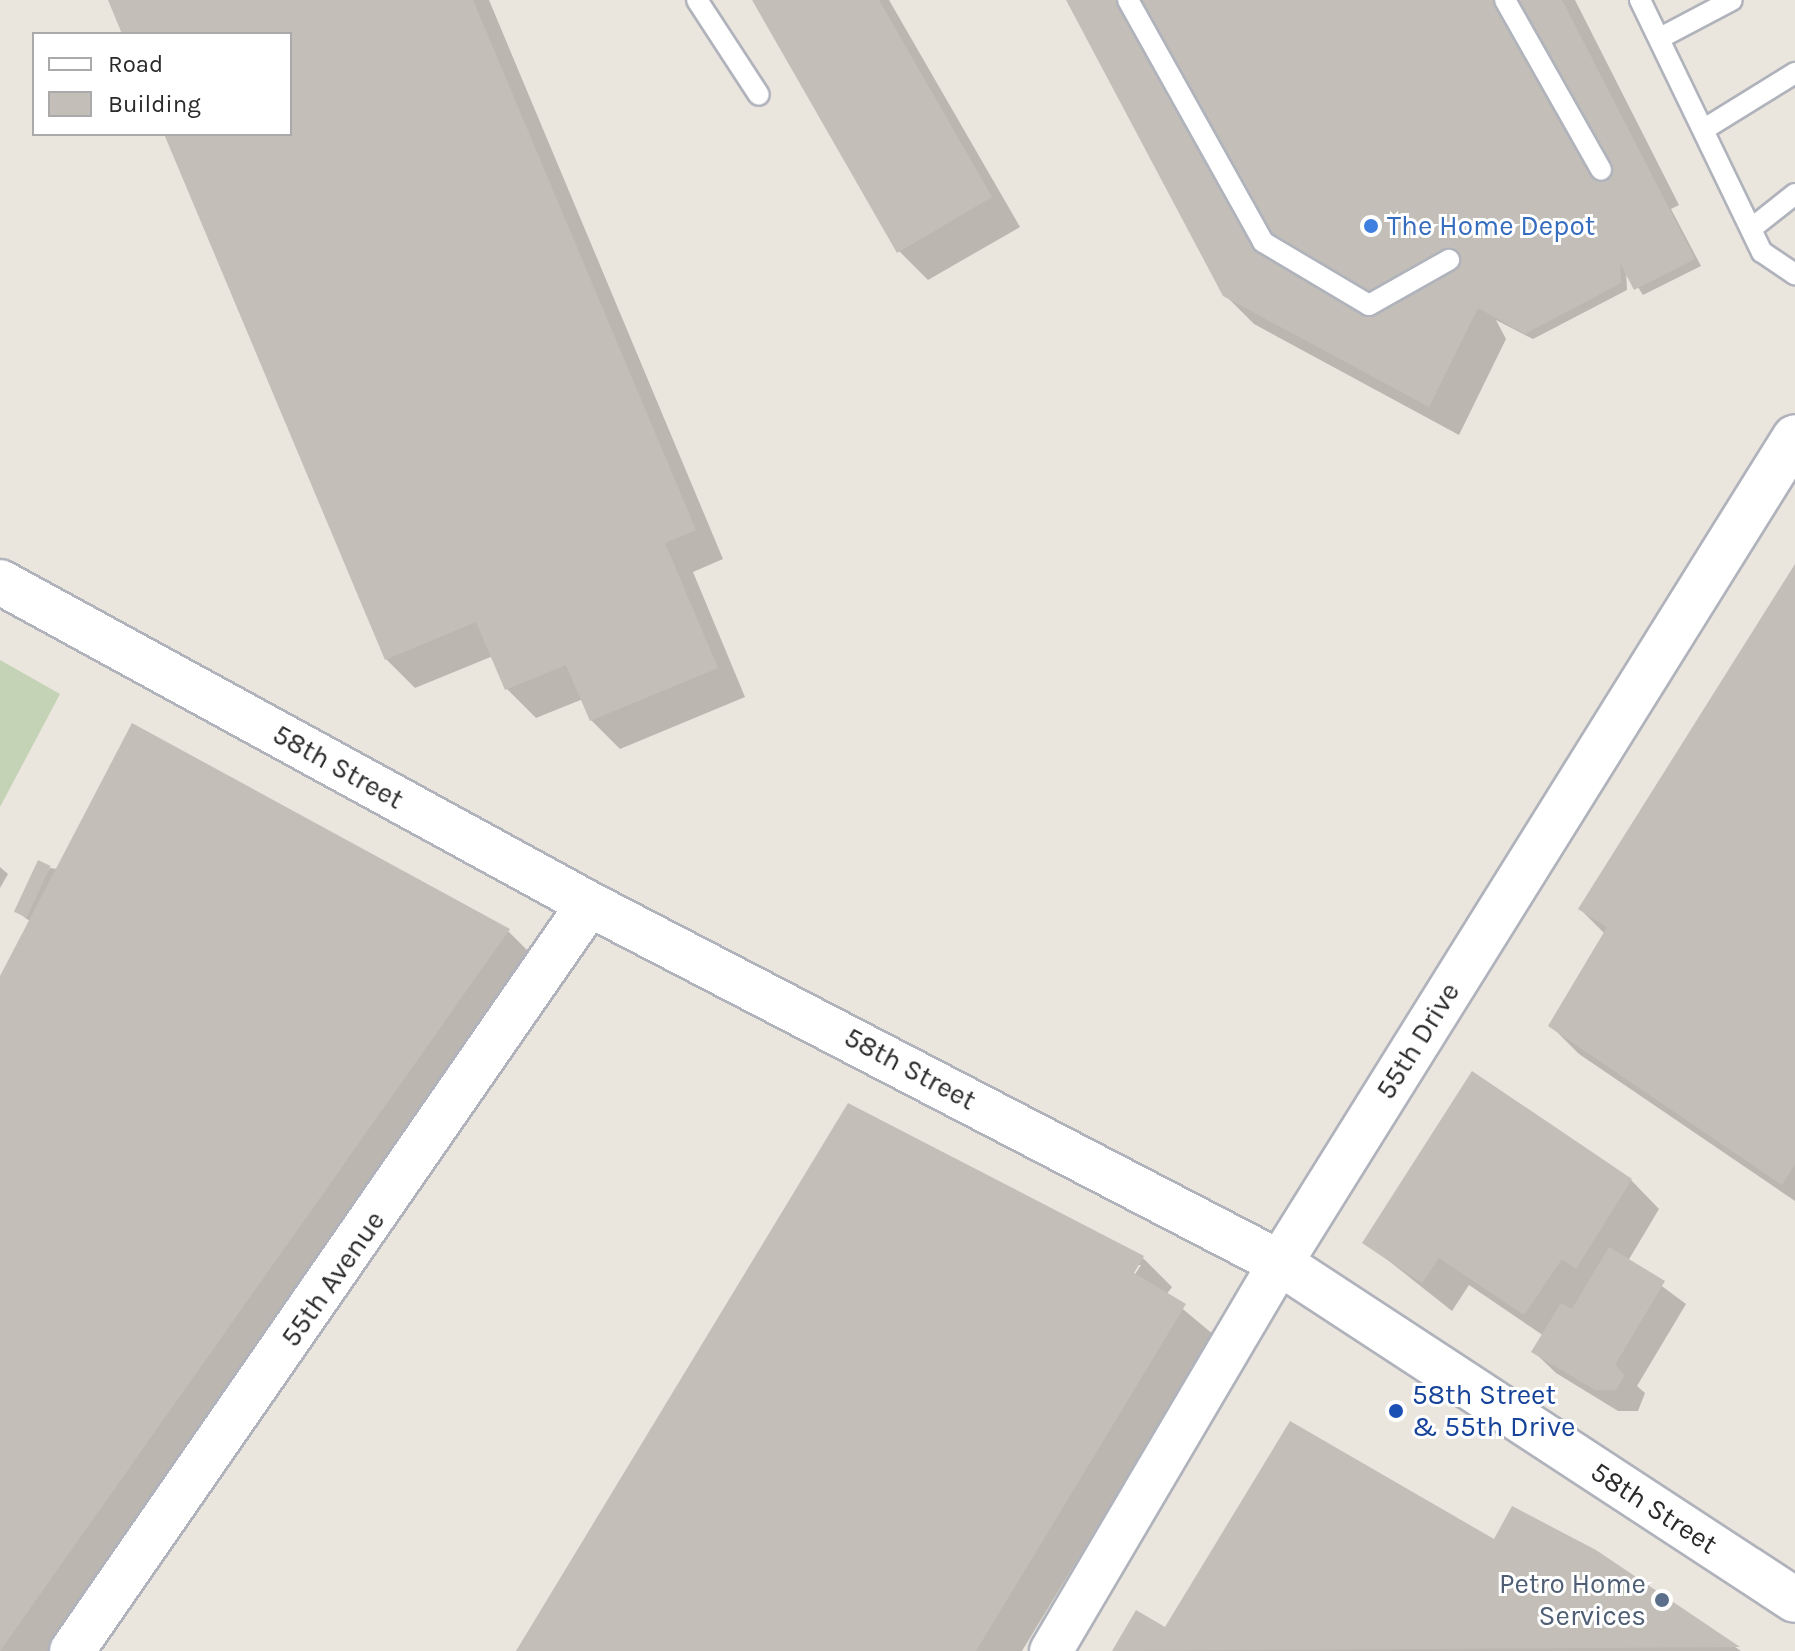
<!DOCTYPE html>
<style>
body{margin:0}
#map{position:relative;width:1795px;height:1651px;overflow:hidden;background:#eae5dd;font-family:Karla,sans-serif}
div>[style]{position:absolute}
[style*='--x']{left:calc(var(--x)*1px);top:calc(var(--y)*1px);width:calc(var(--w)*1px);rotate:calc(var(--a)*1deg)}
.cemetery>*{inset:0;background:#c4d3b6}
.shadow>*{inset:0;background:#0003}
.building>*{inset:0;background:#c3bfb8;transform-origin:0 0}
.roads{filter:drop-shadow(2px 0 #b0b3bc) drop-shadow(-2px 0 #b0b3bc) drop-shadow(0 2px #b0b3bc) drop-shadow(0 -2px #b0b3bc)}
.lane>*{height:20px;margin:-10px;padding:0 10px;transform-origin:10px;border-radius:10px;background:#fff}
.street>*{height:42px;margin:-21px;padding:0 21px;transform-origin:21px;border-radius:21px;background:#fff}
.secondary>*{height:44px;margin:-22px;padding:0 22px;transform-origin:22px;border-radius:22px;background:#fff}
.dots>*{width:22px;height:22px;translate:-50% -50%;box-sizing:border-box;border:4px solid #fff;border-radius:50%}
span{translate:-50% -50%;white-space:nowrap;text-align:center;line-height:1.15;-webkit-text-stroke:6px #fff;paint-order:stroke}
.shop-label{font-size:28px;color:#366cbe}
.left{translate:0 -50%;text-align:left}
.street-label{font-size:28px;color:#2a2a2a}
.transit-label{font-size:28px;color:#164399}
.service-label{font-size:28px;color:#4e5e75}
.right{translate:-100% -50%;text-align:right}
.legend{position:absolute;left:32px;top:32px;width:260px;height:104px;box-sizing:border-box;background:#fff;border:2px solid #aaa;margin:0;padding:10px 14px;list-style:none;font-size:24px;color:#2a2a2a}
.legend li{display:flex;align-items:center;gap:16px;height:40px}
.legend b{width:40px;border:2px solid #aaa}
</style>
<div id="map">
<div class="cemetery">
<i style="clip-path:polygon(0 660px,60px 694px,0 807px)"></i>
</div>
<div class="shadow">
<i style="clip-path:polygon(110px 0,489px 0,723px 559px,693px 572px,745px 697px,620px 749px,591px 720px,583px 699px,536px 718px,507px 689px,493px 656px,415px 688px,386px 659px,167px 134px,290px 134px,290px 34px,125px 34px)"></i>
<i style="clip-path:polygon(754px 0,889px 0,1020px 227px,928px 280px,899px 251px)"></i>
<i style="clip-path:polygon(1069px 0,1575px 0,1679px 205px,1671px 209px,1701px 266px,1643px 295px,1626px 269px,1627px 290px,1533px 339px,1496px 320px,1506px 339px,1459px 435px,1254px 324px,1225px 295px)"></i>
<i style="clip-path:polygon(1795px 568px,1795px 1201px,1579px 1054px,1550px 1025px,1605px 934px,1580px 909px)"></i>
<i style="clip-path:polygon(0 867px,8px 874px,0 888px)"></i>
<i style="clip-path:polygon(50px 868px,508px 931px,537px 960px,49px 1651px,0 1651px,0 980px,31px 922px,16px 911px)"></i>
<i style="clip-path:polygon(1631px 1180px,1659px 1209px,1628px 1261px,1686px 1304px,1637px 1386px,1645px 1393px,1638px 1411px,1618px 1411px,1556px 1373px,1534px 1352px,1544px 1336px,1469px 1285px,1452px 1311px,1365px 1242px)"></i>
<i style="clip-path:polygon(evenodd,1143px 1258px,1172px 1287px,1166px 1295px,1214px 1335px,1022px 1651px,518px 1651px,1143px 1258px,1136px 1265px,1141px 1265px,1130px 1282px,1136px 1265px)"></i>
<i style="clip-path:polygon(1494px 1542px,1595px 1552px,1741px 1651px,1114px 1651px,1137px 1613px,1166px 1630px)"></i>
</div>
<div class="building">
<i style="clip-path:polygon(108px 0,473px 0,696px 530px,665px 543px,718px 668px,590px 721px,566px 665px,505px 690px,476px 622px,385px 660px,164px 134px,290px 134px,290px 34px,122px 34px)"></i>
<i style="clip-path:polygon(752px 0,879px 0,992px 197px,897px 253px)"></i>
<i style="clip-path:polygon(1066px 0,1562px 0,1695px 259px,1634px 290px,1620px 263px,1621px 283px,1525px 334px,1478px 308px,1429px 407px,1223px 296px)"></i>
<i style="clip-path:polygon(1795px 564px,1795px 1164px,1782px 1185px,1548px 1026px,1607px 927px,1578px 909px)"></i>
<i style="clip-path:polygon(132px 723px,510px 929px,0 1651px,0 976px)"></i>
<i style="left:38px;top:860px;width:14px;height:57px;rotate:25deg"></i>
<i style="clip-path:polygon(1472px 1071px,1632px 1179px,1576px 1269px,1562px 1259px,1524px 1315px,1439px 1258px,1422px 1283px,1362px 1243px)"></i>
<i style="clip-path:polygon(848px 1103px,1144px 1256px,1134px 1273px,1186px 1304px,976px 1651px,516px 1651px)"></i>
<i style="clip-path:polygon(1609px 1247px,1665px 1281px,1615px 1365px,1625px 1375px,1616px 1390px,1595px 1390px,1531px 1352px,1561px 1303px,1572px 1309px)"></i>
<i style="clip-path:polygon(1290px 1421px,1494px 1539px,1512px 1506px,1596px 1550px,1740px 1647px,1112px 1651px,1136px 1610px,1165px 1627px)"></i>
</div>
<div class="roads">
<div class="lane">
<i style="--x:697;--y:0;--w:113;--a:56.9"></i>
<i style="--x:1128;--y:0;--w:277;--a:60.8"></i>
<i style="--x:1263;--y:242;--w:123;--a:30.7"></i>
<i style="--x:1369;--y:305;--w:92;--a:-29.4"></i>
<i style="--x:1505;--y:0;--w:195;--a:60.5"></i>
<i style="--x:1640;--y:0;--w:280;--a:64.2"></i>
<i style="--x:1762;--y:252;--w:40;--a:34"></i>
<i style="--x:1660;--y:38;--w:81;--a:-27.8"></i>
<i style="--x:1706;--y:128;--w:105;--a:-31.7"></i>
<i style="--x:1752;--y:228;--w:55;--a:-38.3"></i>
</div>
<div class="street">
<i style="--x:1051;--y:1651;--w:451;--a:-59.5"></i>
</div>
<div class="secondary">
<i style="--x:0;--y:582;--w:671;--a:28.66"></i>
<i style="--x:589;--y:904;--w:779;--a:27.45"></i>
<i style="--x:1280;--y:1263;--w:615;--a:33.2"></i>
<i style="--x:1280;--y:1263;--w:973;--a:-58.06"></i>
<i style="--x:72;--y:1651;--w:908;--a:-55.31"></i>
</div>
</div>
<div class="dots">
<i style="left:1371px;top:226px;background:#3f7fe0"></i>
<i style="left:1396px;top:1411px;background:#1a4fb4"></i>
<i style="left:1662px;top:1600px;background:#5c6f8a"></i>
</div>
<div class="shop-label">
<span class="left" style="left:1387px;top:226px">The Home Depot</span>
</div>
<div class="street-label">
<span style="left:338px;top:767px;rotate:29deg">58th Street</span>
<span style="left:1418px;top:1041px;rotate:-58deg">55th Drive</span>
<span style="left:910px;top:1069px;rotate:28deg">58th Street</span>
<span style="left:333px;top:1279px;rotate:-55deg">55th Avenue</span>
<span style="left:1654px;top:1508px;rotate:33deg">58th Street</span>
</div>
<div class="transit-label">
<span class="left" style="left:1412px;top:1411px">58th Street<br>&amp; 55th Drive</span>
</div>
<div class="service-label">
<span class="right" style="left:1646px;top:1600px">Petro Home<br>Services</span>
</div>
<ul class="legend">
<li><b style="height:10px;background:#fff"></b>Road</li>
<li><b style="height:22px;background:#c3bfb8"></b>Building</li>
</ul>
</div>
